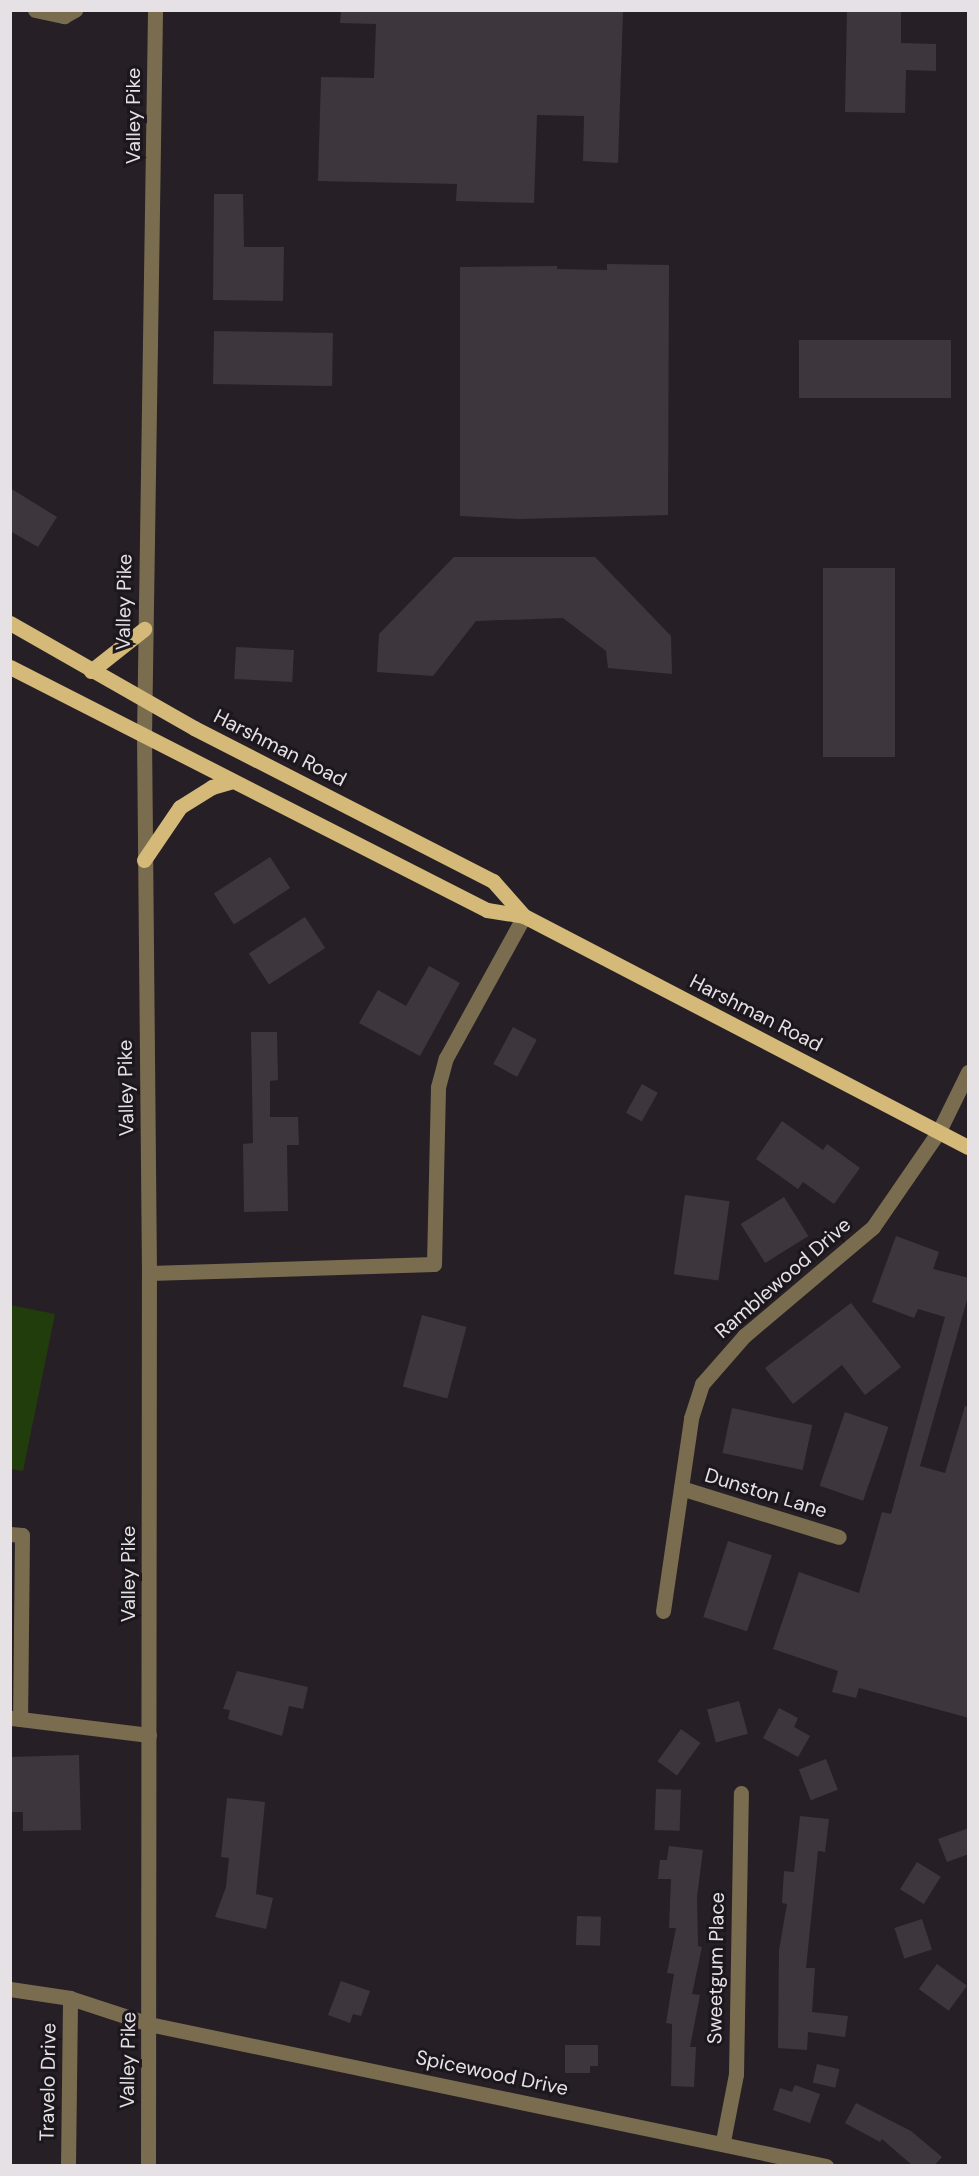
<!DOCTYPE html>
<style>
body{margin:0}
#map{position:relative;width:979px;height:2176px;overflow:hidden;background:#262026;font-family:"DM Sans",sans-serif}
div>[style]{position:absolute}
[style*='--x']{left:calc(var(--x)*1px);top:calc(var(--y)*1px);width:calc(var(--w)*1px);rotate:calc(var(--a)*1deg)}
.green>*{inset:0;background:#213d0b}
.building>*{inset:0;background:#3d373d;transform-origin:0 0}
.minor>*{height:15px;margin:-7.5px;padding:0 7.5px;transform-origin:7.5px;border-radius:7.5px;background:#7a6d4f}
.major>*{height:15px;margin:-7.5px;padding:0 7.5px;transform-origin:7.5px;border-radius:7.5px;background:#d4b978}
span{translate:-50% -50%;white-space:nowrap;text-align:center;line-height:1.15;-webkit-text-stroke:6px #1c171c;paint-order:stroke}
.street-label{font-size:20px;color:#e5e1e5}
.frame{position:absolute;inset:0;border:12px solid #e5e1e5;pointer-events:none}
</style>
<div id="map">
<div class="green">
<i style="clip-path:polygon(10px 1305px,55px 1314px,23px 1471px,11px 1469px)"></i>
</div>
<div class="building">
<i style="clip-path:polygon(341px 10px,623px 12px,618px 163px,583px 161px,584px 116px,537px 115px,534px 203px,456px 201px,457px 184px,318px 181px,321px 77px,374px 78px,376px 24px,340px 23px)"></i>
<i style="clip-path:polygon(847px 10px,901px 10px,901px 43px,936px 44px,936px 71px,906px 70px,905px 113px,845px 112px)"></i>
<i style="clip-path:polygon(214px 194px,243px 194px,244px 247px,284px 247px,283px 301px,213px 300px)"></i>
<i style="clip-path:polygon(607px 264px,669px 265px,668px 515px,520px 519px,460px 516px,460px 267px,557px 266px,557px 269px,607px 270px)"></i>
<i style="left:214px;top:331px;width:119px;height:53px;rotate:1deg"></i>
<i style="left:799px;top:340px;width:152px;height:58px"></i>
<i style="clip-path:polygon(10px 488px,57px 517px,38px 547px,10px 531px)"></i>
<i style="clip-path:polygon(454px 557px,595px 557px,671px 636px,672px 674px,608px 668px,606px 651px,563px 618px,476px 621px,433px 676px,377px 672px,379px 634px)"></i>
<i style="left:823px;top:568px;width:72px;height:189px"></i>
<i style="left:236px;top:647px;width:58px;height:32px;rotate:3deg"></i>
<i style="left:270px;top:857px;width:37px;height:67px;rotate:57deg"></i>
<i style="left:305px;top:917px;width:37px;height:67px;rotate:57deg"></i>
<i style="clip-path:polygon(429px 966px,460px 983px,420px 1056px,359px 1023px,378px 990px,406px 1006px)"></i>
<i style="left:513px;top:1027px;width:27px;height:42px;rotate:28deg"></i>
<i style="clip-path:polygon(251px 1032px,277px 1032px,278px 1080px,270px 1081px,270px 1117px,298px 1117px,299px 1145px,287px 1145px,288px 1211px,244px 1212px,243px 1144px,253px 1143px)"></i>
<i style="left:642px;top:1084px;width:18px;height:33px;rotate:29deg"></i>
<i style="clip-path:polygon(782px 1121px,823px 1150px,827px 1144px,860px 1168px,834px 1204px,803px 1182px,798px 1189px,756px 1159px)"></i>
<i style="left:685px;top:1195px;width:45px;height:80px;rotate:8deg"></i>
<i style="left:784px;top:1197px;width:46px;height:51px;rotate:58deg"></i>
<i style="clip-path:polygon(896px 1236px,939px 1252px,933px 1269px,969px 1278px,969px 1293px,920px 1466px,945px 1473px,965px 1406px,969px 1407px,969px 1718px,859px 1688px,856px 1698px,832px 1692px,838px 1671px,773px 1649px,799px 1572px,859px 1593px,882px 1512px,891px 1514px,945px 1317px,918px 1309px,914px 1318px,872px 1302px)"></i>
<i style="clip-path:polygon(851px 1303px,901px 1367px,865px 1395px,842px 1365px,793px 1404px,765px 1368px)"></i>
<i style="left:422px;top:1315px;width:46px;height:74px;rotate:15deg"></i>
<i style="left:732px;top:1408px;width:82px;height:46px;rotate:12deg"></i>
<i style="left:845px;top:1412px;width:46px;height:78px;rotate:19deg"></i>
<i style="left:728px;top:1541px;width:46px;height:80px;rotate:18deg"></i>
<i style="clip-path:polygon(237px 1671px,308px 1687px,303px 1709px,289px 1706px,282px 1736px,228px 1719px,230px 1710px,223px 1709px)"></i>
<i style="left:739px;top:1701px;width:34px;height:33px;rotate:75deg"></i>
<i style="clip-path:polygon(779px 1708px,798px 1718px,794px 1727px,810px 1736px,798px 1757px,763px 1738px)"></i>
<i style="left:681px;top:1729px;width:24px;height:40px;rotate:36deg"></i>
<i style="clip-path:polygon(79px 1755px,81px 1830px,23px 1831px,23px 1812px,10px 1812px,10px 1757px)"></i>
<i style="left:826px;top:1759px;width:33px;height:29px;rotate:69deg"></i>
<i style="left:656px;top:1789px;width:25px;height:41px;rotate:2deg"></i>
<i style="clip-path:polygon(227px 1798px,265px 1802px,256px 1894px,273px 1898px,266px 1929px,215px 1917px,226px 1887px,229px 1858px,221px 1857px)"></i>
<i style="clip-path:polygon(800px 1816px,829px 1819px,825px 1852px,818px 1851px,806px 1968px,815px 1968px,812px 2012px,848px 2016px,845px 2037px,808px 2032px,807px 2050px,778px 2048px,779px 1950px,787px 1904px,782px 1903px,784px 1871px,794px 1872px)"></i>
<i style="clip-path:polygon(969px 1828px,969px 1854px,947px 1862px,938px 1839px)"></i>
<i style="clip-path:polygon(669px 1846px,703px 1850px,697px 1897px,698px 1946px,702px 1947px,692px 1994px,700px 1995px,690px 2047px,696px 2047px,694px 2087px,671px 2086px,672px 2024px,666px 2023px,674px 1974px,667px 1973px,676px 1928px,669px 1928px,671px 1879px,658px 1879px,660px 1860px,667px 1860px)"></i>
<i style="left:917px;top:1862px;width:28px;height:32px;rotate:32deg"></i>
<i style="left:577px;top:1916px;width:24px;height:29px;rotate:2deg"></i>
<i style="left:922px;top:1919px;width:32px;height:29px;rotate:72deg"></i>
<i style="left:937px;top:1964px;width:37px;height:31px;rotate:36deg"></i>
<i style="clip-path:polygon(341px 1981px,370px 1991px,361px 2016px,353px 2014px,350px 2023px,328px 2015px)"></i>
<i style="clip-path:polygon(565px 2045px,598px 2045px,598px 2066px,590px 2066px,590px 2073px,565px 2073px)"></i>
<i style="left:817px;top:2064px;width:23px;height:19px;rotate:13deg"></i>
<i style="clip-path:polygon(795px 2085px,820px 2094px,810px 2123px,773px 2110px,780px 2088px,792px 2092px)"></i>
<i style="clip-path:polygon(856px 2103px,911px 2131px,942px 2157px,934px 2166px,913px 2166px,882px 2139px,880px 2142px,845px 2123px)"></i>
</div>
<div class="minor">
<i style="--x:35;--y:10;--w:30;--a:12"></i>
<i style="--x:64;--y:16;--w:13;--a:-29"></i>
<i style="--x:149;--y:1273;--w:285;--a:-1.8"></i>
<i style="--x:434;--y:1264;--w:177;--a:-88.7"></i>
<i style="--x:438;--y:1087;--w:30;--a:-75"></i>
<i style="--x:446;--y:1058;--w:162;--a:-61.2"></i>
<i style="--x:681;--y:1488;--w:165;--a:17.2"></i>
<i style="--x:10;--y:1534;--w:12;--a:5"></i>
<i style="--x:22;--y:1535;--w:184;--a:90.6"></i>
<i style="--x:663;--y:1611;--w:195;--a:-81.7"></i>
<i style="--x:691;--y:1418;--w:36;--a:-72"></i>
<i style="--x:702;--y:1384;--w:64;--a:-48.8"></i>
<i style="--x:744;--y:1336;--w:169;--a:-40.2"></i>
<i style="--x:873;--y:1227;--w:116;--a:-55.5"></i>
<i style="--x:939;--y:1131;--w:66;--a:-63.8"></i>
<i style="--x:12;--y:1718;--w:138;--a:7.1"></i>
<i style="--x:10;--y:1989;--w:61;--a:8.5"></i>
<i style="--x:70;--y:1998;--w:83;--a:18.2"></i>
<i style="--x:149;--y:2024;--w:692;--a:11.85"></i>
<i style="--x:723;--y:2141;--w:68;--a:-79"></i>
<i style="--x:736;--y:2074;--w:281;--a:-89"></i>
<i style="--x:68;--y:2166;--w:168;--a:-89.3"></i>
<i style="--x:148;--y:2166;--w:893;--a:-89.94"></i>
<i style="--x:149;--y:1273;--w:536;--a:-90.53"></i>
<i style="--x:144;--y:737;--w:727;--a:-89.13"></i>
</div>
<div class="major">
<i style="--x:10;--y:623;--w:212;--a:29.7"></i>
<i style="--x:194;--y:728;--w:336;--a:27.1"></i>
<i style="--x:493;--y:881;--w:47;--a:48.5"></i>
<i style="--x:10;--y:667;--w:535;--a:27"></i>
<i style="--x:487;--y:910;--w:37;--a:9"></i>
<i style="--x:524;--y:916;--w:500;--a:27.49"></i>
<i style="--x:91;--y:671;--w:68;--a:-38.4"></i>
<i style="--x:144;--y:860;--w:64;--a:-55.8"></i>
<i style="--x:180;--y:807;--w:38;--a:-32"></i>
<i style="--x:212;--y:787;--w:19;--a:-16"></i>
</div>
<div class="street-label">
<span style="left:133px;top:116px;rotate:-90deg">Valley Pike</span>
<span style="left:124px;top:602px;rotate:-89deg">Valley Pike</span>
<span style="left:280px;top:748px;rotate:27deg">Harshman Road</span>
<span style="left:756px;top:1013px;rotate:27deg">Harshman Road</span>
<span style="left:126px;top:1088px;rotate:-91deg">Valley Pike</span>
<span style="left:783px;top:1278px;rotate:-41deg">Ramblewood Drive</span>
<span style="left:766px;top:1493px;rotate:17deg">Dunston Lane</span>
<span style="left:128px;top:1574px;rotate:-90deg">Valley Pike</span>
<span style="left:716px;top:1968px;rotate:-89deg">Sweetgum Place</span>
<span style="left:128px;top:2060px;rotate:-89deg">Valley Pike</span>
<span style="left:492px;top:2073px;rotate:12deg">Spicewood Drive</span>
<span style="left:48px;top:2082px;rotate:-89deg">Travelo Drive</span>
</div>
<div class="frame"></div>
</div>
